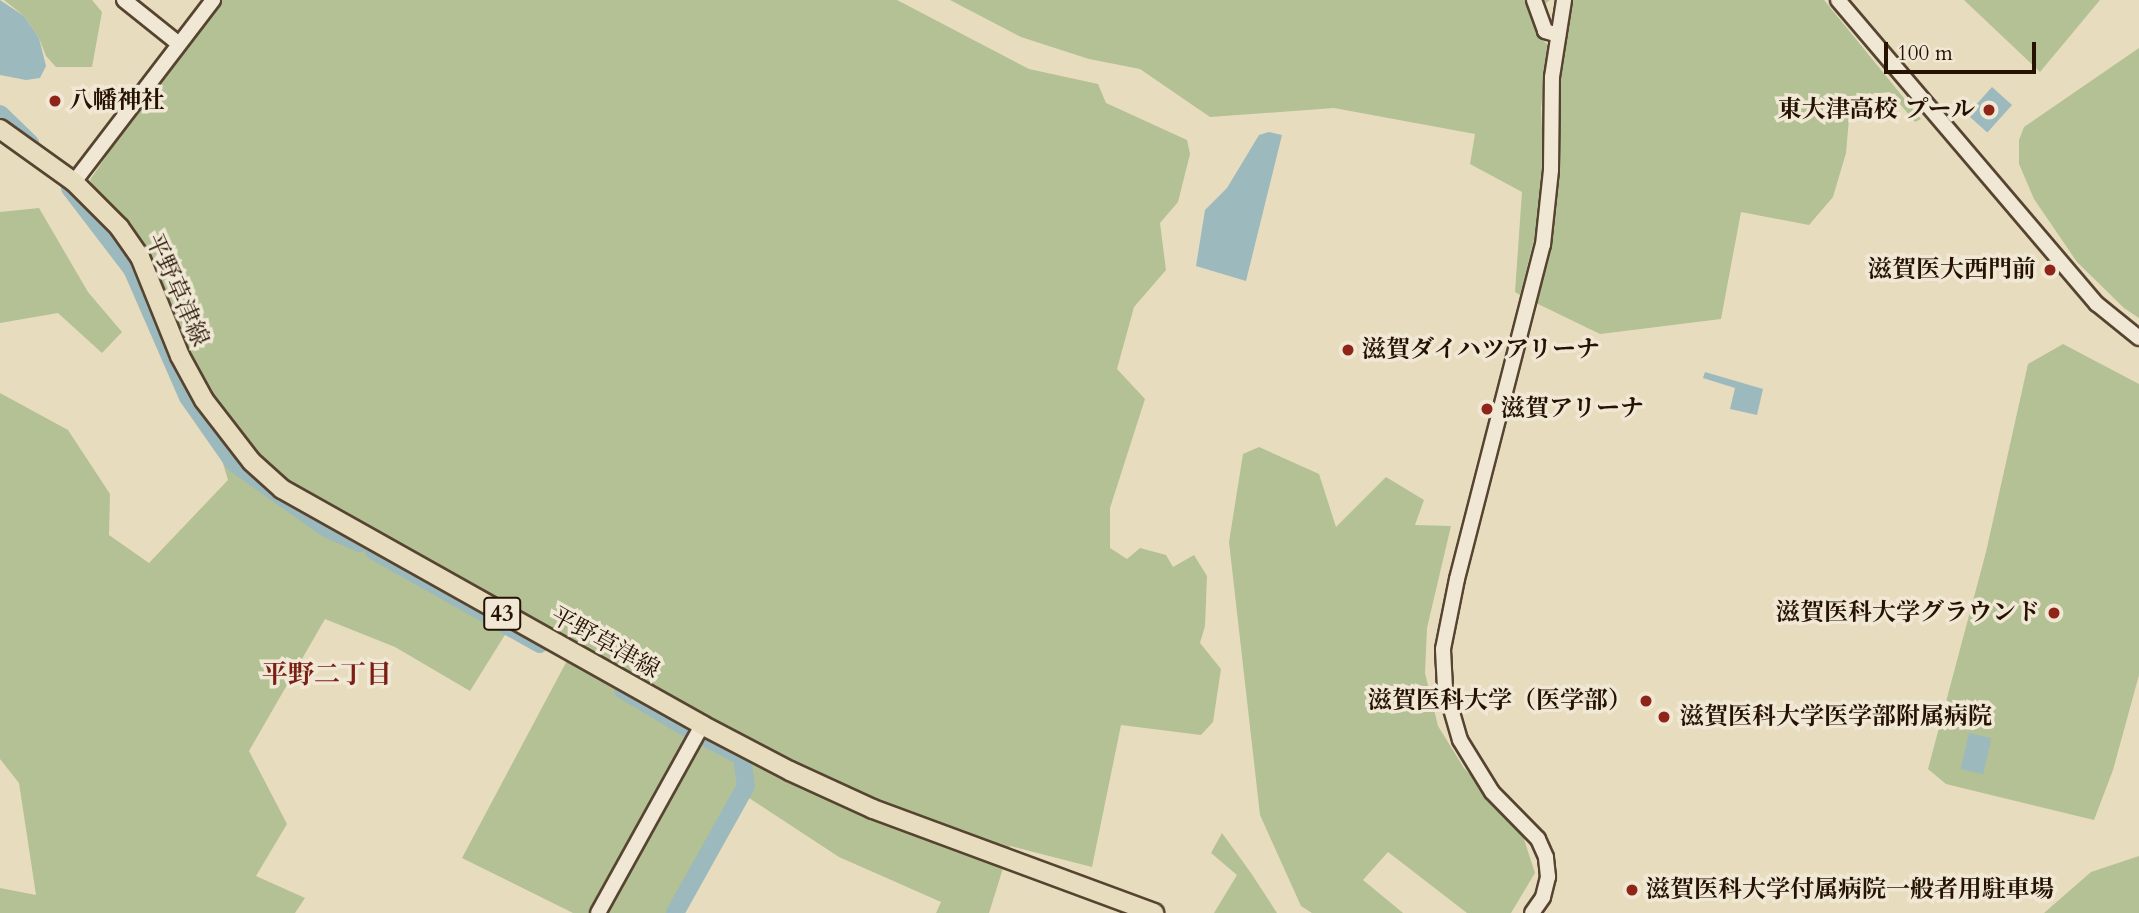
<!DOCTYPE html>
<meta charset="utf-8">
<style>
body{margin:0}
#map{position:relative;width:2139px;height:913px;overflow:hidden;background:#e8dcbf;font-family:Cardo,"Noto Serif JP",serif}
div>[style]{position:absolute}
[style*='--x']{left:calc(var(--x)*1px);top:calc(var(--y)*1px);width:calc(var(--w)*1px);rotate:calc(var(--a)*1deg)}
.green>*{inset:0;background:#b3c194}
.water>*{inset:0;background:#9cb9bd;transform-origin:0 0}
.river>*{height:18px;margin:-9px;padding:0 9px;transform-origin:9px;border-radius:9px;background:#9cb9bd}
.roads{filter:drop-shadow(2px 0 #564430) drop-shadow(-2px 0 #564430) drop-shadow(0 2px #564430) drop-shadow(0 -2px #564430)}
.minor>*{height:14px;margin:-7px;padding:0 7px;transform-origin:7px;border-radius:7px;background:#f0e8d5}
.major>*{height:18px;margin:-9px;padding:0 9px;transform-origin:9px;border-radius:9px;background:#e8dcbf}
.dots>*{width:19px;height:19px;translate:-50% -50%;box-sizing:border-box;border:4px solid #f0e8d5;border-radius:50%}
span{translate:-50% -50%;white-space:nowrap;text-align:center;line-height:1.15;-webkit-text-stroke:7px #f0e8d5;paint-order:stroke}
.shield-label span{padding:2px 5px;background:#f0e8d5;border:2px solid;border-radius:5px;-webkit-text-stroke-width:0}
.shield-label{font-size:23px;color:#251200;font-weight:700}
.poi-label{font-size:24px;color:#251200;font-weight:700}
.left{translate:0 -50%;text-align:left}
.right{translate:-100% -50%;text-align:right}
.street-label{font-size:24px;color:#251200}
.neighbourhood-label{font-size:26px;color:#7a1f14;font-weight:700}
.scale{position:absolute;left:1884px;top:42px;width:152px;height:32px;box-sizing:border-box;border:4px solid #251200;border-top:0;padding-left:9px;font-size:21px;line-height:24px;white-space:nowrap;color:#251200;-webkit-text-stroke:5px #f0e8d5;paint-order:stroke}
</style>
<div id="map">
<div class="green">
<i style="clip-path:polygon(4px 0,92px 0,102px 12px,92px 67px,56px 67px,46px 56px,39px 38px,24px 16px)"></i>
<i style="clip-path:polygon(216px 0,897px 0,1029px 69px,1098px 84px,1106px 103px,1187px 140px,1190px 154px,1178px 202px,1160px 223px,1166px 270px,1134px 307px,1117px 369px,1145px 399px,1110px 508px,1110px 548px,1127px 559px,1140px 548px,1166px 555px,1173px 567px,1194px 555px,1207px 576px,1205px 626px,1200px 643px,1221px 669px,1213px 722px,1201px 735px,1121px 725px,1092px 867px,1010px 846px,989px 913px,936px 913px,941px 902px,839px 857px,749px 798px,684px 913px,573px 913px,462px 858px,570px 655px,513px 622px,470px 691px,395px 647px,325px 619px,249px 751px,287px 824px,256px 876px,305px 898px,295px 913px,0 913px,0 888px,36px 895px,19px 783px,0 759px,0 393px,68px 430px,110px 494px,109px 535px,149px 563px,228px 480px,204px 400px,164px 308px,90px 180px,200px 17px)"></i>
<i style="clip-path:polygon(950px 0,1550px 0,1535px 12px,1540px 37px,1548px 45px,1541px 108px,1544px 171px,1536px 231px,1520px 295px,1515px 292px,1522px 192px,1470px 164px,1475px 134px,1334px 108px,1210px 117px,1140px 69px,1089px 59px,1021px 37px)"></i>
<i style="clip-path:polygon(1572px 0,1824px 0,1921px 119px,1915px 122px,1890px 92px,1851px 96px,1846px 153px,1833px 197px,1809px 225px,1741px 212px,1721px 319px,1600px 334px,1536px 303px,1549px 247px,1558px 180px,1557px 88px)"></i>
<i style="clip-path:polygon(1964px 0,2100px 0,2040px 72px)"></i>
<i style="clip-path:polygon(2139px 48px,2139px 318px,2124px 308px,2077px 262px,2034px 199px,2019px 164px,2019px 140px,2024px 127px)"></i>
<i style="clip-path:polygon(39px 208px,88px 292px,122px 332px,102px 353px,58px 313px,0 323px,0 212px)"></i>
<i style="clip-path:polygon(2063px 344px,2139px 384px,2139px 675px,2113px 770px,2094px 820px,1946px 784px,1928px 769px,1986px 552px,2028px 364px)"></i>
<i style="clip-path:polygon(1259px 447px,1319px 474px,1336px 527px,1386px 477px,1424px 500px,1415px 525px,1451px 526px,1427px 628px,1425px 673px,1438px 726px,1464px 768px,1522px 833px,1535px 873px,1511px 913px,1467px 913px,1388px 852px,1363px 880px,1403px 913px,1312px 913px,1301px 906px,1260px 815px,1229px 542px,1243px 454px)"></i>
<i style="clip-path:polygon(1222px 833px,1251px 873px,1277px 913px,1214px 913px,1237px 875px,1211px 853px)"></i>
<i style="clip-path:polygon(2139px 856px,2139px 913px,2044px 913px,2091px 872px)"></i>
</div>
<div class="water">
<i style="clip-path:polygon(0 0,24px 16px,39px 38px,46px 66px,40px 78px,26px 80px,0 75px)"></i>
<i style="left:1992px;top:87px;width:27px;height:37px;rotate:42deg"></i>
<i style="clip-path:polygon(1269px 132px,1282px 135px,1246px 281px,1196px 266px,1205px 210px,1227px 188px,1259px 135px)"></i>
<i style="clip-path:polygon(1705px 372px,1763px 389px,1757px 415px,1730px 409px,1735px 388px,1703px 378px)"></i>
<i style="left:1969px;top:733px;width:23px;height:37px;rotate:13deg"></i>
</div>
<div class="river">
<i style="--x:0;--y:114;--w:42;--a:44"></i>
<i style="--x:70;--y:188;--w:102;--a:52.6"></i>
<i style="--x:132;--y:269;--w:140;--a:66.4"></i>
<i style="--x:188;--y:397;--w:80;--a:55.1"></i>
<i style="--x:234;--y:463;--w:113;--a:35.2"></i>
<i style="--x:326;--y:528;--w:37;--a:24"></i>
<i style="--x:374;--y:551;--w:190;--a:29.3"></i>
<i style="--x:623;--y:690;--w:77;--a:30.6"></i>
<i style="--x:675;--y:913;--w:145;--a:-60.8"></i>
<i style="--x:746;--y:786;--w:29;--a:-98"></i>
<i style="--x:742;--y:757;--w:42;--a:-151.6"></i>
</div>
<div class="roads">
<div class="minor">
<i style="--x:124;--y:0;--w:70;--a:38.7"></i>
<i style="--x:1534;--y:0;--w:33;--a:70"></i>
<i style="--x:1545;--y:31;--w:14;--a:17"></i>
<i style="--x:1838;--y:0;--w:399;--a:49.6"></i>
<i style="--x:2097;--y:304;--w:54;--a:39"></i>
<i style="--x:74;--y:182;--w:229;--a:-52.6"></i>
<i style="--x:598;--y:913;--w:215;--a:-61"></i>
<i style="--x:1532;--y:913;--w:19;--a:-55"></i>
<i style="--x:1543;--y:897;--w:21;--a:-76"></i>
<i style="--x:1548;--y:877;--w:20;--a:-96"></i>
<i style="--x:1546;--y:857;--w:20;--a:-114"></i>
<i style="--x:1538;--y:839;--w:66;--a:-134.4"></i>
<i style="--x:1492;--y:792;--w:61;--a:-121.6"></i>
<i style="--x:1460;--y:740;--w:54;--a:-106.1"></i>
<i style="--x:1445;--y:688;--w:39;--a:-93"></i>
<i style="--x:1443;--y:649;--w:71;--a:-78.7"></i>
<i style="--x:1457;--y:579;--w:345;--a:-75.6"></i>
<i style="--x:1543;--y:245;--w:75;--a:-83.9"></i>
<i style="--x:1551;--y:170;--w:93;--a:-89.4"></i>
<i style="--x:1552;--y:77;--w:78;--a:-81.1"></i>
</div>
<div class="major">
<i style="--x:0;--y:129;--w:91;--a:35.6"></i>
<i style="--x:74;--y:182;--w:64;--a:45"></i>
<i style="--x:119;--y:227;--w:37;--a:55"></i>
<i style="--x:140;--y:257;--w:107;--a:68"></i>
<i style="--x:180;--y:356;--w:50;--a:61.4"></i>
<i style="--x:204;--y:400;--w:78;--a:52.3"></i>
<i style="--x:252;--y:462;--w:40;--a:42"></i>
<i style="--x:282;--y:489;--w:482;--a:29.3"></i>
<i style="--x:702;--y:725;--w:99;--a:27.6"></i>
<i style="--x:790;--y:771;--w:91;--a:24.6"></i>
<i style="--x:873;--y:809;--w:300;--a:20.3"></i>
</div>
</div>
<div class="dots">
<i style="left:55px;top:101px;background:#8f2418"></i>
<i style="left:1989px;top:110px;background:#8f2418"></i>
<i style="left:2050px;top:270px;background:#8f2418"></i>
<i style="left:1348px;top:350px;background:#8f2418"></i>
<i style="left:1487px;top:409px;background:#8f2418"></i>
<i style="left:2054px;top:613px;background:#8f2418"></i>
<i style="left:1646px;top:701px;background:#8f2418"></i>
<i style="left:1664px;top:717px;background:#8f2418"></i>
<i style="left:1632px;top:890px;background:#8f2418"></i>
</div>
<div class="shield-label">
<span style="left:502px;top:614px">43</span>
</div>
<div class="poi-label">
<span class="left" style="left:69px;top:101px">八幡神社</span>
<span class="right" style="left:1975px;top:110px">東大津高校 プール</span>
<span class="right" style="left:2036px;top:270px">滋賀医大西門前</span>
<span class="left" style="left:1362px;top:350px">滋賀ダイハツアリーナ</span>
<span class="left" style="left:1501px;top:409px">滋賀アリーナ</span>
<span class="right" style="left:2040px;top:613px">滋賀医科大学グラウンド</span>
<span class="right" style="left:1632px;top:701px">滋賀医科大学（医学部）</span>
<span class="left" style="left:1680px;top:717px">滋賀医科大学医学部附属病院</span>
<span class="left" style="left:1646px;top:890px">滋賀医科大学付属病院一般者用駐車場</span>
</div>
<div class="street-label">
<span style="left:177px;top:290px;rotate:66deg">平野草津線</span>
<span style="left:605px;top:643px;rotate:29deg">平野草津線</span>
</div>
<div class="neighbourhood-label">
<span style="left:327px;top:675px">平野二丁目</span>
</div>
<div class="scale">100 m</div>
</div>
